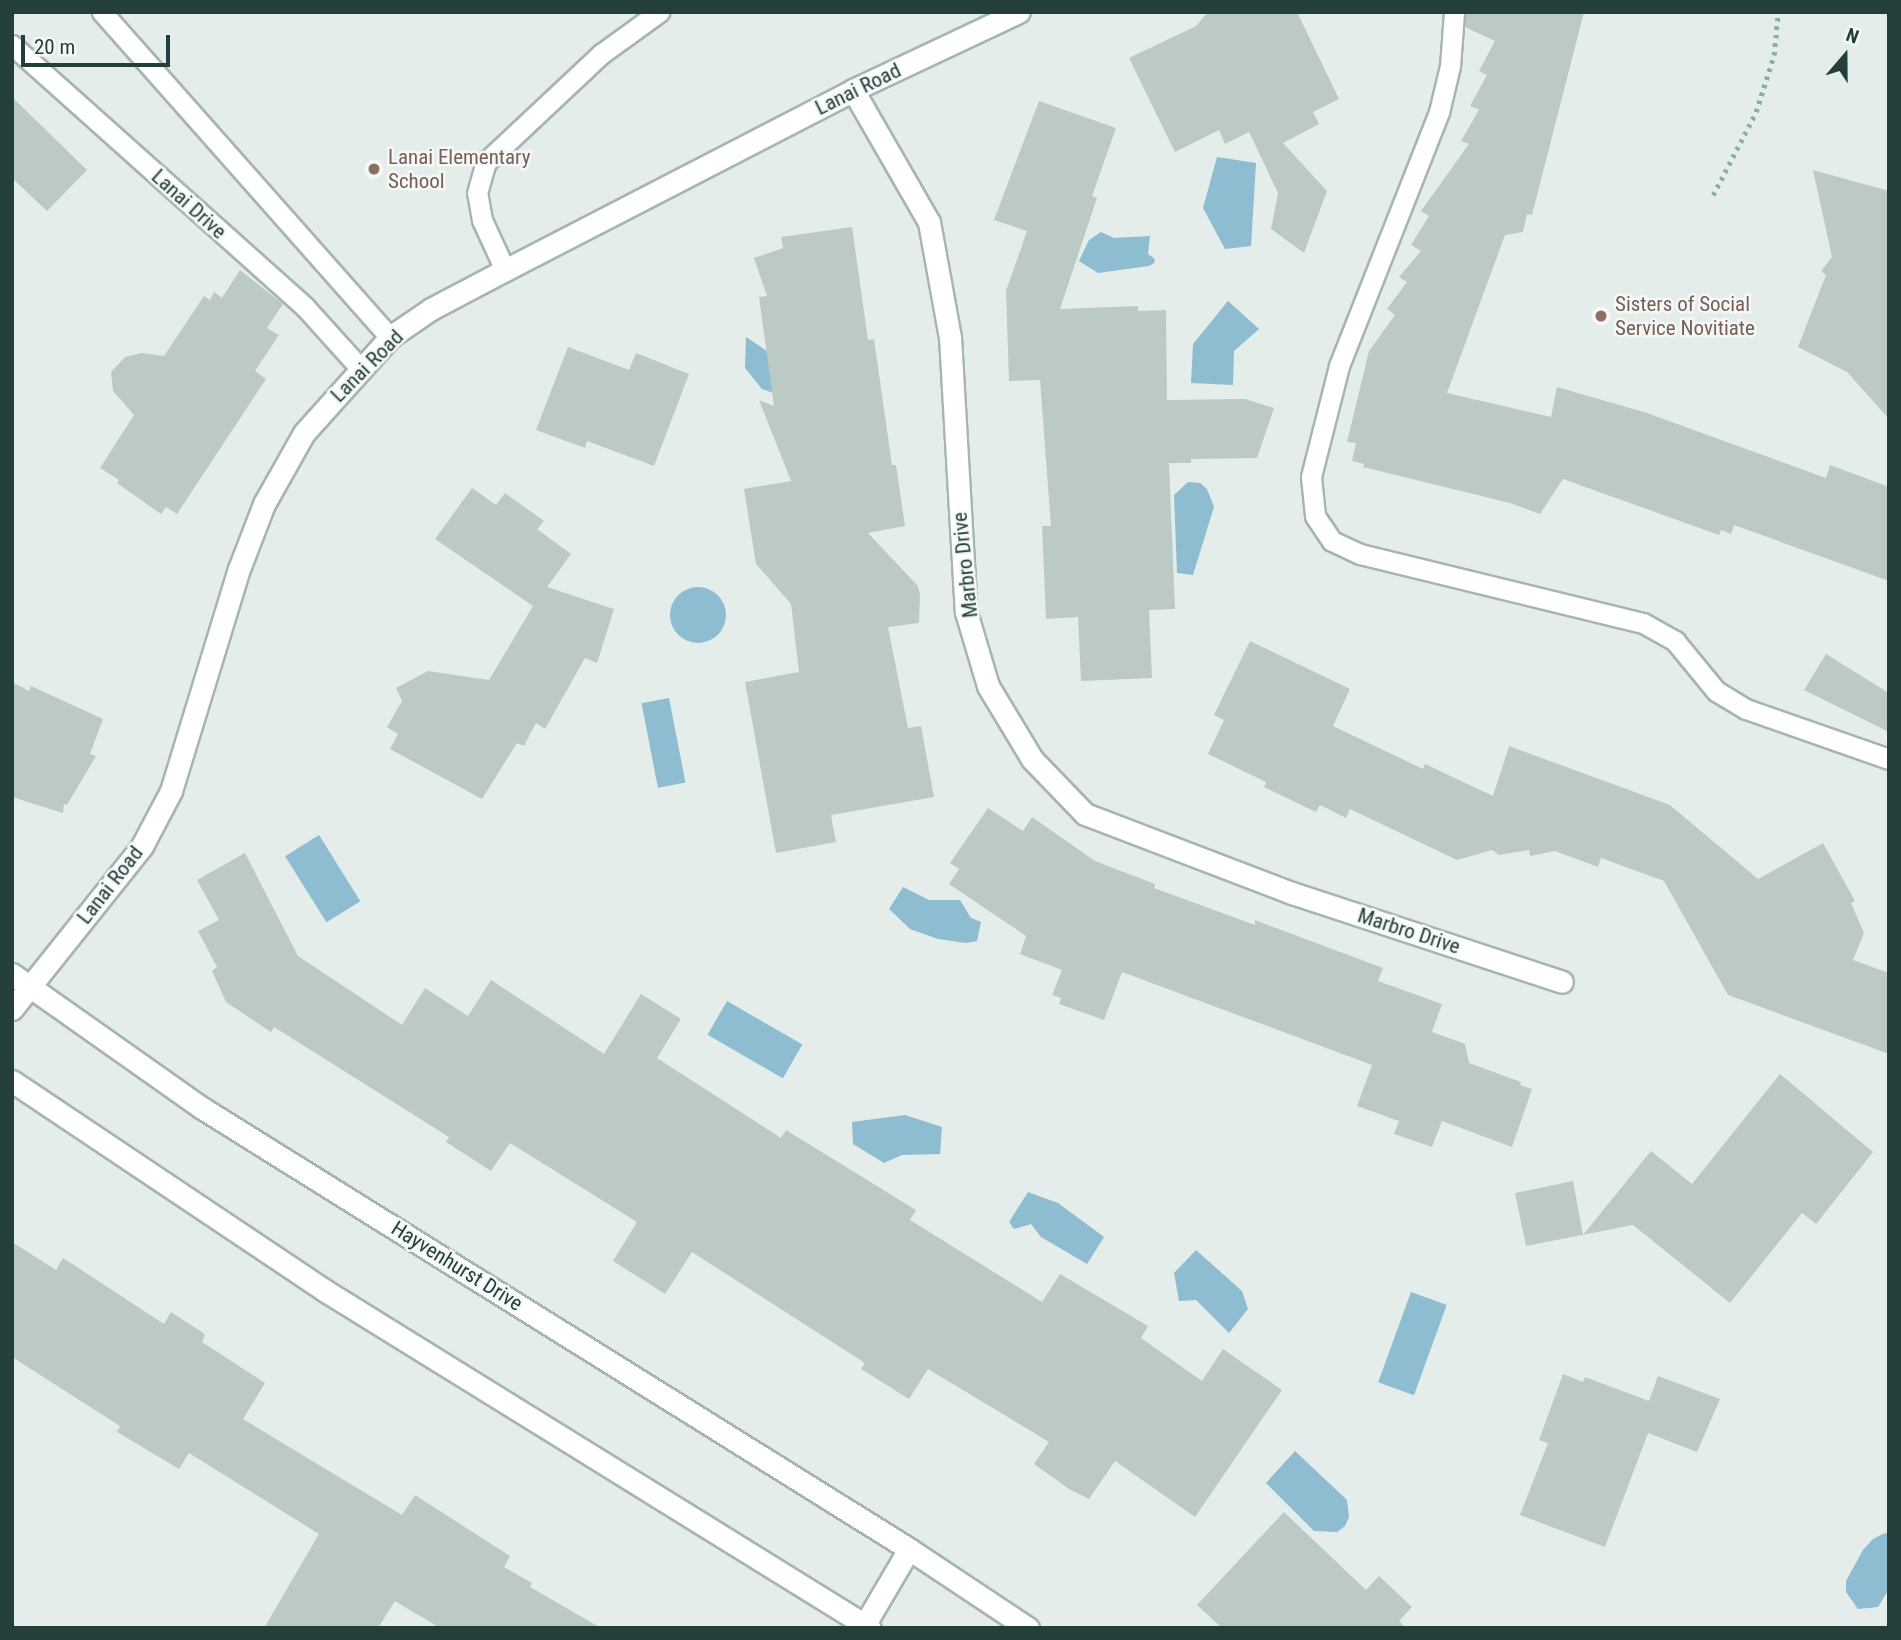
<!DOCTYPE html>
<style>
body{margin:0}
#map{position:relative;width:1901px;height:1640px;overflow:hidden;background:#e4edea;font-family:"Roboto Condensed",sans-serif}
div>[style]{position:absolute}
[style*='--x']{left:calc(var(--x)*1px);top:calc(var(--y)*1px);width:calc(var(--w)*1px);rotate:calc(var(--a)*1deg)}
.water>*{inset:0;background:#8ebcd0;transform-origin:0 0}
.round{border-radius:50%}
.building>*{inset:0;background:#bccac6}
.path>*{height:4.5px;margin-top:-2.25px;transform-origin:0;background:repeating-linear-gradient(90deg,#85afa8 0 3.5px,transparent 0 8.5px)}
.roads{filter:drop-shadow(2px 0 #a7b5b2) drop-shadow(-2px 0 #a7b5b2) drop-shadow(0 2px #a7b5b2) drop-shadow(0 -2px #a7b5b2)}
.service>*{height:19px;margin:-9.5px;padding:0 9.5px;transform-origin:9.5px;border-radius:9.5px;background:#fff}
.minor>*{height:21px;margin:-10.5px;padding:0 10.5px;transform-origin:10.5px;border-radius:10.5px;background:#fff}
.dots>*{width:19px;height:19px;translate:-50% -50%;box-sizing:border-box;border:4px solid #f4f9f7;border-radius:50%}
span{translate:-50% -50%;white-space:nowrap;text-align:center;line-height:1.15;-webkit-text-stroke:5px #f4f9f7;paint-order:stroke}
.street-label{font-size:21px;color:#243e3b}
.education-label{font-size:21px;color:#785e54}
.left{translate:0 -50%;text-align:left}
.frame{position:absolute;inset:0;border:14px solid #243e3b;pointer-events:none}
.north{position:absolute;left:1810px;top:21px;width:70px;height:70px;-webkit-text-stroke:5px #f4f9f7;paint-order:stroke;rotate:20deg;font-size:19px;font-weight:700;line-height:28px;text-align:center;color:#243e3b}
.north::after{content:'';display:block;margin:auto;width:24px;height:32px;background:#243e3b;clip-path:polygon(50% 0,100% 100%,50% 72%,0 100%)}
.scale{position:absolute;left:21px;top:35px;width:149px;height:32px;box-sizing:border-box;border:4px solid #243e3b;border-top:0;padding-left:9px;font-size:21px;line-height:24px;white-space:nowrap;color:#243e3b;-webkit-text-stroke:5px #f4f9f7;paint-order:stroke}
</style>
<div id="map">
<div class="water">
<i style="clip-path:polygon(1217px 157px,1256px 163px,1251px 246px,1225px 249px,1203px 208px)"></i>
<i style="clip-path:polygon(1101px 232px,1114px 238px,1150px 236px,1148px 254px,1155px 259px,1154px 263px,1149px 266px,1098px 273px,1079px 261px,1089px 240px)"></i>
<i style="clip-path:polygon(1228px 301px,1259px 329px,1234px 351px,1233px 385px,1191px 383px,1193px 344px)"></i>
<i style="clip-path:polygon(746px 337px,773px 355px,779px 395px,762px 389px,745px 368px)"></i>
<i style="clip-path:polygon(1188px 482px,1200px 483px,1207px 489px,1214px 507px,1193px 575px,1177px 573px,1174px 495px)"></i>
<i class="round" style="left:670px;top:587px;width:56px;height:56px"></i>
<i style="left:669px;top:698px;width:86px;height:28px;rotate:79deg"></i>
<i style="left:319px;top:835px;width:78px;height:40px;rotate:58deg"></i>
<i style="clip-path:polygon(903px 887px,929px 900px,960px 900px,971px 918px,981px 922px,977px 941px,966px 943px,938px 939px,910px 929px,889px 909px)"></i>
<i style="left:727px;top:1001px;width:87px;height:39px;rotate:30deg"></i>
<i style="clip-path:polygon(905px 1115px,942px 1127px,940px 1154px,902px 1155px,884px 1163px,853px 1144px,852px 1122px)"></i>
<i style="clip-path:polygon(1028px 1192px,1058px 1203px,1104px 1237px,1087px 1264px,1041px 1237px,1031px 1224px,1014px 1229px,1009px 1222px)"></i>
<i style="clip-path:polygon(1196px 1250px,1242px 1291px,1248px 1309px,1229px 1333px,1196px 1300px,1179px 1301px,1174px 1273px)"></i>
<i style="left:1411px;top:1292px;width:38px;height:96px;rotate:20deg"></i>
<i style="clip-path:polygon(1295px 1451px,1347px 1500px,1349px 1517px,1345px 1526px,1337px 1532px,1314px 1531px,1266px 1483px)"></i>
<i style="clip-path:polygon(1885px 1533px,1889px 1534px,1889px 1589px,1878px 1607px,1858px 1609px,1846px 1592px,1846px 1581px,1863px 1550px,1873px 1539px)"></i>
</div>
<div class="building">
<i style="clip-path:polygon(1208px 12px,1297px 12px,1339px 99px,1313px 112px,1319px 124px,1283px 143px,1327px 191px,1304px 253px,1271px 229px,1278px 193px,1249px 132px,1225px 144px,1219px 130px,1175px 152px,1129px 58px,1196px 26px)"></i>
<i style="clip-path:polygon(1466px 12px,1584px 12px,1532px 215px,1527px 214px,1523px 232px,1505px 235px,1447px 393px,1551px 417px,1557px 387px,1647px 413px,1826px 478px,1830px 465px,1889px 487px,1889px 581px,1734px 525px,1731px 534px,1721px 530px,1719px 535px,1563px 479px,1540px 514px,1510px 503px,1363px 467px,1364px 464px,1352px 461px,1356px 443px,1347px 442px,1369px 351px,1395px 315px,1387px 309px,1407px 282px,1399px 277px,1421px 251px,1411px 245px,1429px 216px,1421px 211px,1469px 144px,1461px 141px,1479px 110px,1470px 106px,1487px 75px,1479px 71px,1495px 41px,1465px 27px)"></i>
<i style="clip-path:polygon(12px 97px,87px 170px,47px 211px,12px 178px)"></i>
<i style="clip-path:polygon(1039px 101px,1116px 128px,1092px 196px,1097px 198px,1060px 309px,1138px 306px,1138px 311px,1166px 310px,1167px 400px,1245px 399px,1274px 408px,1257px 458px,1191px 459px,1191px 463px,1169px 463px,1175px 609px,1149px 610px,1152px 678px,1081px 681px,1078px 617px,1046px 619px,1042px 526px,1051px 526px,1040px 380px,1009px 381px,1006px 291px,1027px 231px,994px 220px)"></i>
<i style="clip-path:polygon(1813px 170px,1889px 191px,1889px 419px,1847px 372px,1798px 347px,1826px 275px,1821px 271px,1832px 257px)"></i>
<i style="clip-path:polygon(852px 227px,868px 340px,874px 339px,892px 465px,896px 465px,905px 526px,868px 533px,918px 586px,920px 594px,919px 623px,888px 627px,908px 728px,921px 726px,934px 797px,831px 815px,836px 842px,776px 853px,745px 682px,799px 672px,791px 604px,756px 564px,744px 489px,791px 481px,759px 400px,774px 406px,759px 297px,767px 296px,754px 258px,783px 248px,781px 237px)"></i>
<i style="clip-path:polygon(240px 270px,283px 304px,267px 328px,279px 335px,255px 371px,266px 379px,177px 514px,166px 507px,161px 514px,117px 483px,119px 480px,100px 468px,134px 415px,113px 391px,111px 372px,125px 357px,142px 353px,164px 356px,204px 296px,210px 300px,214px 292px,222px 298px)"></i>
<i style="clip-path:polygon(568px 347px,629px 370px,636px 353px,689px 374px,654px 466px,587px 441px,585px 448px,536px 430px)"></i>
<i style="clip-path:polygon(472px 488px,496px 505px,505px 493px,544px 521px,537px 529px,571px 554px,547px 587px,614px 609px,597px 663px,585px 658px,545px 729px,536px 723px,524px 746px,517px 743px,482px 799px,390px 749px,398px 734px,387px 727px,402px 701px,396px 688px,428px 671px,489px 680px,533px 606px,435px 539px)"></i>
<i style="clip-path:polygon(1250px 641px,1350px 689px,1333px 726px,1423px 769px,1425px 764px,1493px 796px,1509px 746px,1670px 805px,1758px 879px,1823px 843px,1855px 901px,1851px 903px,1864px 933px,1853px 960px,1889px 973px,1889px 1054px,1728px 995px,1664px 881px,1601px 858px,1598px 867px,1555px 851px,1530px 856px,1529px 850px,1499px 855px,1492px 850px,1457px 860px,1350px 809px,1346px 818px,1320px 805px,1316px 812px,1264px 787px,1266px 782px,1208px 754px,1224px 720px,1214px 715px)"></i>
<i style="clip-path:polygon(1826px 654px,1889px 693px,1889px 732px,1804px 690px)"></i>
<i style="clip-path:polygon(12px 682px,29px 691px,31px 686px,103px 719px,90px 754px,96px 756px,67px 805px,64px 804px,63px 813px,12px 797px)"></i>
<i style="clip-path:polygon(988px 808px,1023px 831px,1032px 817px,1095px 861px,1155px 884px,1154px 888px,1255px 925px,1255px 920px,1383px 968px,1378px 981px,1442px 1004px,1432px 1032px,1465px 1044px,1469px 1063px,1521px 1082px,1520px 1085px,1532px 1089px,1512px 1147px,1442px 1121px,1432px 1147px,1394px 1134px,1399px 1121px,1357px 1106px,1372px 1065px,1122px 972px,1104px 1020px,1059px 1004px,1061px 998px,1052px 995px,1062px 970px,1020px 954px,1026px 936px,949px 884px,959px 869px,950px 863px)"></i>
<i style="clip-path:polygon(245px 853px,298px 956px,402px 1025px,425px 988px,468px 1016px,491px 980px,604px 1054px,641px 994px,681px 1019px,657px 1058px,781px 1138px,786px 1130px,916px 1210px,910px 1220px,1042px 1302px,1060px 1274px,1148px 1326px,1141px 1338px,1202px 1381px,1223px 1349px,1282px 1390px,1195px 1517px,1115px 1461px,1089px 1499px,1069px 1489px,1034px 1464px,1049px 1442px,928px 1369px,909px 1399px,861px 1369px,865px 1363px,692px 1252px,665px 1294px,613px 1261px,637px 1222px,510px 1143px,491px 1171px,446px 1142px,449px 1137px,274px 1027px,271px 1032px,226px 1002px,212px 971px,217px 967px,198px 931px,219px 920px,197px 880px)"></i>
<i style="clip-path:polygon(1780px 1074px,1873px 1152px,1816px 1224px,1802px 1213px,1730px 1303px,1633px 1225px,1526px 1246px,1515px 1193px,1573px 1181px,1583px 1235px,1651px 1151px,1692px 1184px)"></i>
<i style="clip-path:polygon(12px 1242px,56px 1270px,63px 1258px,164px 1324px,171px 1312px,202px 1332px,205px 1335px,202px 1342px,265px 1383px,243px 1419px,402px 1515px,415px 1495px,510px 1556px,504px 1567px,532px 1583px,530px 1587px,601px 1628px,440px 1628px,395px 1601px,378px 1628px,264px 1628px,319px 1534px,189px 1453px,179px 1469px,117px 1432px,120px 1426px,12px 1357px)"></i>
<i style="clip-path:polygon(1563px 1374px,1583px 1382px,1585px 1377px,1649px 1401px,1658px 1376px,1720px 1399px,1697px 1452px,1648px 1433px,1605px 1547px,1520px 1515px,1548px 1443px,1539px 1440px)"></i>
<i style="clip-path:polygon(1284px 1512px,1366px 1590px,1379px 1576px,1412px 1607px,1399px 1621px,1406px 1628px,1222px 1628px,1197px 1605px)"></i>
</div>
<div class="path">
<i style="--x:1713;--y:195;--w:93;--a:-62.6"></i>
<i style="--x:1756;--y:112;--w:60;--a:-72.5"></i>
<i style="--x:1774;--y:55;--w:43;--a:-84.7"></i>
</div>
<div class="roads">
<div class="service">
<i style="--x:102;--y:12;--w:434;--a:48.5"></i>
<i style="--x:1454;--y:12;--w:54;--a:94.2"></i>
<i style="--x:1450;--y:66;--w:47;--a:103.4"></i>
<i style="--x:1439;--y:112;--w:273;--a:111.5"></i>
<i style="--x:1339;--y:366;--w:114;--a:104.2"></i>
<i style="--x:1311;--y:477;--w:39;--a:84"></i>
<i style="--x:1315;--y:516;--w:30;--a:56"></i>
<i style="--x:1332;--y:541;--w:31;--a:25"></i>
<i style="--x:1360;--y:554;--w:291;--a:13.7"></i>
<i style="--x:1643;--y:623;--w:37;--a:29"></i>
<i style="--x:1675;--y:641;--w:65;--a:50.6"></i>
<i style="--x:1716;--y:691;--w:35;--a:31"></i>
<i style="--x:1746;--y:709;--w:151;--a:19.3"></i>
<i style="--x:12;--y:45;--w:393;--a:41.8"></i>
<i style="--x:305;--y:307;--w:82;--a:48"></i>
<i style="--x:505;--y:270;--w:55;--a:-114.7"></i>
<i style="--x:482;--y:220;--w:27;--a:-100"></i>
<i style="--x:477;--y:193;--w:32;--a:-74"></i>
<i style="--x:486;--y:162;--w:158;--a:-43.2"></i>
<i style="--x:601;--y:54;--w:72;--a:-35.9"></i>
</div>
<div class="minor">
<i style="--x:853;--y:90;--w:152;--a:60.1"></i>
<i style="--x:929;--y:222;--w:117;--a:79.7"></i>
<i style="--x:950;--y:337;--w:275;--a:86.7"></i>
<i style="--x:966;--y:612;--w:77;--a:73.4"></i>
<i style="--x:988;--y:686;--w:85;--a:58.9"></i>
<i style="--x:1032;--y:759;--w:76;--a:46.1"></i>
<i style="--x:1085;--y:814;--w:222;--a:20.9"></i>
<i style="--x:1292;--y:893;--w:284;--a:18.2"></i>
<i style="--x:12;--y:974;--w:232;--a:35.2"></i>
<i style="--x:202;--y:1108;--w:833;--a:31.95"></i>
<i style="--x:909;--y:1549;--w:143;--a:33.6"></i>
<i style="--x:12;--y:1009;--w:208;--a:-51.4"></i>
<i style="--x:142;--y:846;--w:62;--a:-62.2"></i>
<i style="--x:171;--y:791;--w:232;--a:-73"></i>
<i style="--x:239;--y:569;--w:70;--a:-69"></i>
<i style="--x:264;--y:504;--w:81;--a:-60.6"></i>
<i style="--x:304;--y:433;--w:129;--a:-48.1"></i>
<i style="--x:390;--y:337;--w:50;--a:-34.3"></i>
<i style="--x:431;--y:309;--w:84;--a:-27.8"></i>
<i style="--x:505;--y:270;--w:392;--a:-27.3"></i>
<i style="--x:853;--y:90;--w:183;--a:-25.2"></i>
<i style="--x:12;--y:1081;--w:376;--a:33.8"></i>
<i style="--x:324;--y:1290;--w:642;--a:31.76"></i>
<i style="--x:865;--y:1624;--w:87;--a:-59.6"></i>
</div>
</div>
<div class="dots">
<i style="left:374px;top:169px;background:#8d6e63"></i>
<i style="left:1601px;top:316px;background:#8d6e63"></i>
</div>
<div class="street-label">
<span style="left:858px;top:89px;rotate:-26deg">Lanai Road</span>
<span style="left:189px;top:204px;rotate:42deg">Lanai Drive</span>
<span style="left:367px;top:366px;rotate:-45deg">Lanai Road</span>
<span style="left:965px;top:565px;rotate:-96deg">Marbro Drive</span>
<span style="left:110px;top:885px;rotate:-52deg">Lanai Road</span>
<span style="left:1409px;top:931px;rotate:18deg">Marbro Drive</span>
<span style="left:457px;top:1266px;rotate:32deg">Hayvenhurst Drive</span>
</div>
<div class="education-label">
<span class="left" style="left:388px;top:169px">Lanai Elementary<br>School</span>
<span class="left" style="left:1615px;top:316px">Sisters of Social<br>Service Novitiate</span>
</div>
<div class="frame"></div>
<div class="north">N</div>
<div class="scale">20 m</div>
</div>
